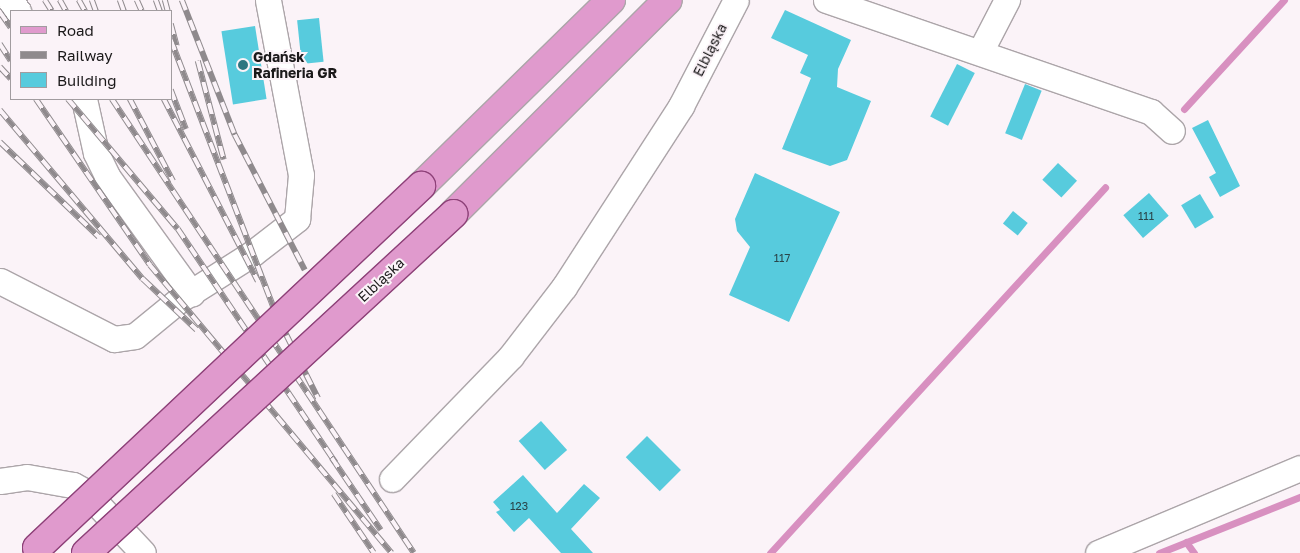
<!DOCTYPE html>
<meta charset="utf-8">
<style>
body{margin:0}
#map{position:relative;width:1300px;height:553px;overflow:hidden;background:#fbf3f8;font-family:"Golos Text",sans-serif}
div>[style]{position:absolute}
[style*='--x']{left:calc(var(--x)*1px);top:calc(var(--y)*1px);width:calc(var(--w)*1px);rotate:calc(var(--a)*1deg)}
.stream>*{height:7px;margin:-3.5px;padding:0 3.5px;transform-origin:3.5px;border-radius:3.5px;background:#d890c0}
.building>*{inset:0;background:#57cbdd;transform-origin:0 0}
.roads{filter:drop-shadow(1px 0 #aca5a9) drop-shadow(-1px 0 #aca5a9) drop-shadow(0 1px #aca5a9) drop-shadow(0 -1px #aca5a9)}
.minor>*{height:25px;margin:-12.5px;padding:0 12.5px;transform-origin:12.5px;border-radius:12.5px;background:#fff}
.major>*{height:28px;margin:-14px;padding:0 14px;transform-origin:14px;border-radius:14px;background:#e09acd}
.rail>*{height:5.5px;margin-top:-2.75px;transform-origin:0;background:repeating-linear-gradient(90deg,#fbf3f8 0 11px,#8f8a8d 0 22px);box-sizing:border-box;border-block:1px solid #8f8a8d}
.bridges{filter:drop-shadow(1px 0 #8d4178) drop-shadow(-1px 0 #8d4178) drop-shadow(0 1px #8d4178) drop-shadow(0 -1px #8d4178)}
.major-bridge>*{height:28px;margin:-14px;padding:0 14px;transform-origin:14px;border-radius:14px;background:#e09acd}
.dots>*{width:14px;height:14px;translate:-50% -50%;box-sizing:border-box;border:2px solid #fbf3f8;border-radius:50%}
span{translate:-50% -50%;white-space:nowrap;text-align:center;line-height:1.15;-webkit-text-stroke:4px #fbf3f8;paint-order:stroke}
.number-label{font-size:11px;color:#2a464b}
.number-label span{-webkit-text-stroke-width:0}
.street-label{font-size:14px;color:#1b191a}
.poi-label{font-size:14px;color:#1b191a;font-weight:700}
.left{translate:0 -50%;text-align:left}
.legend{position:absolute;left:10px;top:10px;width:162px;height:90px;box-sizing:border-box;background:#fbf3f8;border:1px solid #a19c9f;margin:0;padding:6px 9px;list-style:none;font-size:15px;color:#1b191a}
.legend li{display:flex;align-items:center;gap:10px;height:25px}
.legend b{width:25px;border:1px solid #a19c9f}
</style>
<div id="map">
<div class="stream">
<i style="--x:1184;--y:109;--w:148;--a:-47.5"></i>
<i style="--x:1186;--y:542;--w:14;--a:54"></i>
<i style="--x:770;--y:553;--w:496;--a:-47.5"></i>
<i style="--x:1159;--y:553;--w:152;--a:-21.7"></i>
</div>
<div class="building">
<i style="clip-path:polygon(785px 10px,851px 40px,838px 69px,837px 87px,871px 101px,847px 160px,830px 166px,782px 149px,811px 78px,800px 73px,808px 55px,771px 38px)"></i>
<i style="left:319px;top:18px;width:44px;height:22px;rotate:84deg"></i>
<i style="left:255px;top:26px;width:74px;height:34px;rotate:81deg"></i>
<i style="left:957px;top:64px;width:20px;height:59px;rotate:27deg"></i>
<i style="left:1025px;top:84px;width:18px;height:53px;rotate:22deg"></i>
<i style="clip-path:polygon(1208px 120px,1240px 186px,1220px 197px,1209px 177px,1216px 173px,1192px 128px)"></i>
<i style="left:1058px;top:163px;width:26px;height:23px;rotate:43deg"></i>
<i style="clip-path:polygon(755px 173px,840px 212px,789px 322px,729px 295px,750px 247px,737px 231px,735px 219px)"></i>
<i style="left:1149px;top:193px;width:30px;height:34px;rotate:49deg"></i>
<i style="left:1200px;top:194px;width:27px;height:22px;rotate:59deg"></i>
<i style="left:1013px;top:211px;width:19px;height:16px;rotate:39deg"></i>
<i style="left:541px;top:421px;width:39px;height:30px;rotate:48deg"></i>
<i style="left:647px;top:436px;width:48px;height:30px;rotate:45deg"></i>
<i style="clip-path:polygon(523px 475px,557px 513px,584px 484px,600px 498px,571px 529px,593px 553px,561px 553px,529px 518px,514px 532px,496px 512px,500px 510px,493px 502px)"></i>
</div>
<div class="roads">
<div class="minor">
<i style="--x:10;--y:0;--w:14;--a:54"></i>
<i style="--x:826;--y:0;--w:344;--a:19"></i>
<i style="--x:1151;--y:112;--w:28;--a:42"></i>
<i style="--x:980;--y:52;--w:59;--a:-62.6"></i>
<i style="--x:84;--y:99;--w:55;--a:77.5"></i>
<i style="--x:96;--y:153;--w:25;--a:64"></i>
<i style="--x:107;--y:176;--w:145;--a:54.2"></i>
<i style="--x:0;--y:281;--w:128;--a:27"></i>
<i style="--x:114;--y:339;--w:21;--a:-8"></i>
<i style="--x:135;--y:336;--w:57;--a:-39.3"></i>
<i style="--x:179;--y:300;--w:88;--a:-32.4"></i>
<i style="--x:253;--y:253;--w:56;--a:-37.7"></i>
<i style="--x:297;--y:219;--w:44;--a:-84.8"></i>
<i style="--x:301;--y:175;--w:178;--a:-100.7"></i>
<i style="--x:392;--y:479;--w:171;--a:-45.9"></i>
<i style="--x:511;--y:356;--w:87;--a:-52.5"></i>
<i style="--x:564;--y:287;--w:216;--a:-57.1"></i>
<i style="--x:681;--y:106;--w:119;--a:-62.6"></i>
<i style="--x:0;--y:481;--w:27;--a:-8"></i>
<i style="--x:27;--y:477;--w:47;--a:9.9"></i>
<i style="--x:73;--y:485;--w:15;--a:28"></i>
<i style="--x:86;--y:492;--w:83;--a:46.9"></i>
<i style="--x:1098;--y:553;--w:219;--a:-22.8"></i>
</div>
<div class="major">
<i style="--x:421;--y:186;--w:266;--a:-44.4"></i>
<i style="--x:453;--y:214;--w:303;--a:-44.9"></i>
</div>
</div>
<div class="rail">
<i style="--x:45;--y:0;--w:13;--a:58"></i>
<i style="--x:60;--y:0;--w:13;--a:61"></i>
<i style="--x:79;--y:0;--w:13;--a:61"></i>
<i style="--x:92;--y:0;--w:12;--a:70"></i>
<i style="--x:120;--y:0;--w:12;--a:70"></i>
<i style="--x:137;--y:0;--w:12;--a:66"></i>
<i style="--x:156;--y:0;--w:12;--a:70"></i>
<i style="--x:165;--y:0;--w:11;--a:75"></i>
<i style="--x:182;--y:0;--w:145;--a:68.6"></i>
<i style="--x:235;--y:135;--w:152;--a:62.6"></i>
<i style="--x:0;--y:12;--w:19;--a:55"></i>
<i style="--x:171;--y:24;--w:23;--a:75"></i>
<i style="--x:171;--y:40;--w:296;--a:69"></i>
<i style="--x:277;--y:316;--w:92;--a:63.4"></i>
<i style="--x:0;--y:44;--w:20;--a:57"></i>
<i style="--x:198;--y:61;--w:102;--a:75.3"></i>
<i style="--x:0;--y:67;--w:16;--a:47"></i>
<i style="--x:171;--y:90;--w:42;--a:69"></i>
<i style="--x:36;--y:99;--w:201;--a:55.5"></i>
<i style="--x:150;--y:265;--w:376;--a:50"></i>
<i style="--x:68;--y:99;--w:170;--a:49.8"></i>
<i style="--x:178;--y:229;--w:282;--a:56"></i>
<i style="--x:112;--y:99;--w:545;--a:56.37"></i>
<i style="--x:130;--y:99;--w:93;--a:62.3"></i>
<i style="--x:164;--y:99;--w:205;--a:62.7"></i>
<i style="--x:0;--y:110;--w:221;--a:49.8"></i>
<i style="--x:143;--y:279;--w:74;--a:43.4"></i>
<i style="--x:0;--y:142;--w:137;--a:43.8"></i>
<i style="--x:332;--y:458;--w:87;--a:55.8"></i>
<i style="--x:334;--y:494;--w:71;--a:55.9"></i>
</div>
<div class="bridges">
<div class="major-bridge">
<i style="--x:37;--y:548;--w:528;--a:-43.31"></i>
<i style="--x:86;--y:553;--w:500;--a:-42.7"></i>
</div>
</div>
<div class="dots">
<i style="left:243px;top:65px;background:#2e7681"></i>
</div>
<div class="number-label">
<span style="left:1146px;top:216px">111</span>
<span style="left:782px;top:258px">117</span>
<span style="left:519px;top:506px">123</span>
</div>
<div class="street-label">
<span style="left:710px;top:50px;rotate:-63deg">Elbląska</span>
<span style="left:381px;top:280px;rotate:-43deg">Elbląska</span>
</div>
<div class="poi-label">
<span class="left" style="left:253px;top:65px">Gdańsk<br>Rafineria GR</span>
</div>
<ul class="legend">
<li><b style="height:6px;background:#e09acd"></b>Road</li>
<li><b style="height:6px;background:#8f8a8d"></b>Railway</li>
<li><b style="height:14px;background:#57cbdd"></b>Building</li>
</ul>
</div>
